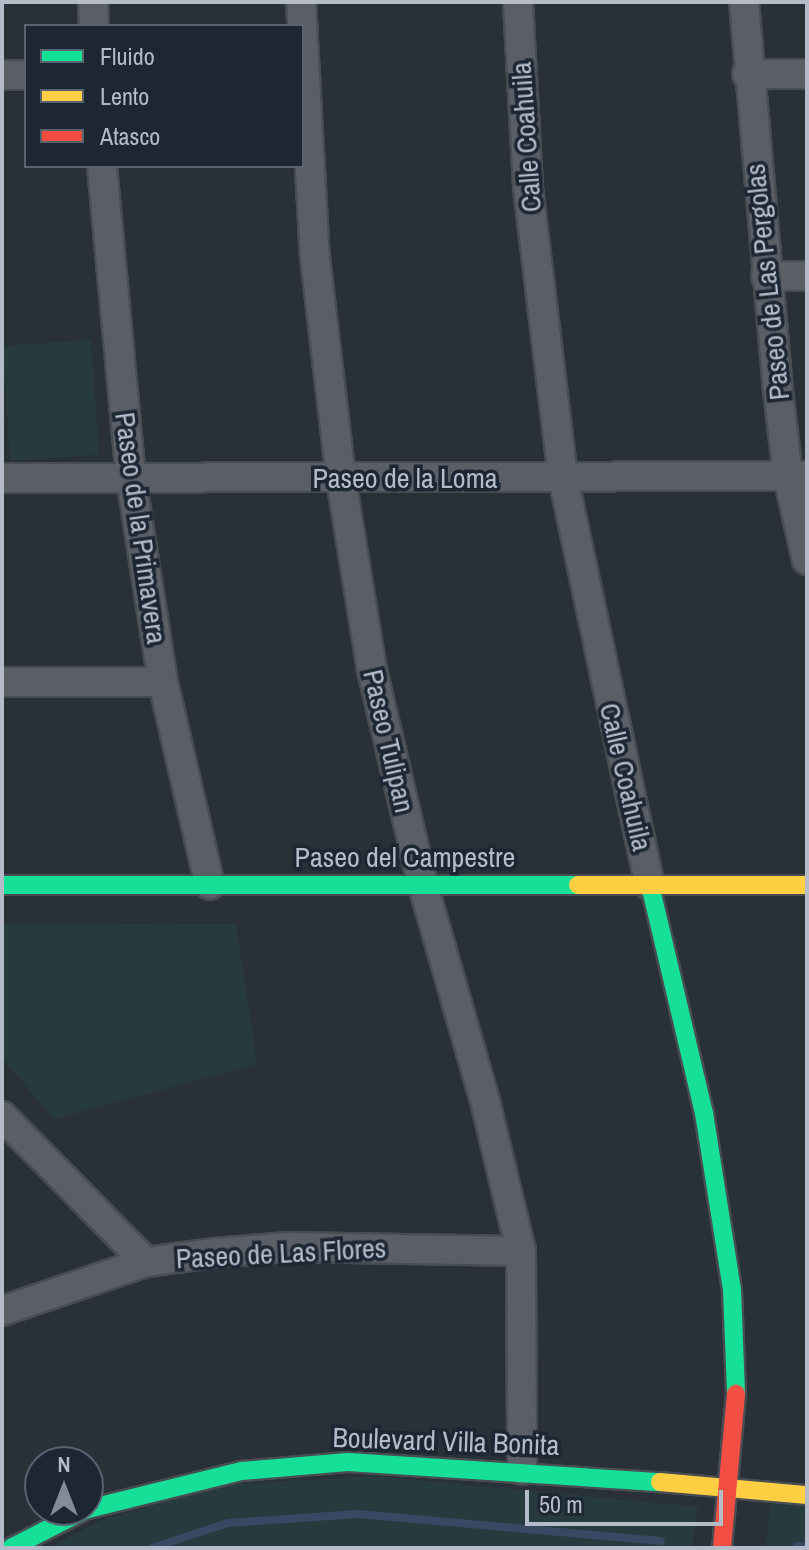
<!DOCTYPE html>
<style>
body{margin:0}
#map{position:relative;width:809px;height:1550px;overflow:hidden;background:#2a3038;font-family:"Archivo Narrow",sans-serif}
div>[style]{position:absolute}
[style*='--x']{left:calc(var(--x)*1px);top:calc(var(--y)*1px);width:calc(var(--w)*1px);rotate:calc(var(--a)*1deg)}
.green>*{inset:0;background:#273a3e;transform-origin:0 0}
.stream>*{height:8px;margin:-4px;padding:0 4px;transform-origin:4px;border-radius:4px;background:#384963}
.roads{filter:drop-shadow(2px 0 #484c53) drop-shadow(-2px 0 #484c53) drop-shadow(0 2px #484c53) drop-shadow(0 -2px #484c53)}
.street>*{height:28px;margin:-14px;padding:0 14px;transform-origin:14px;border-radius:14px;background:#5a5e66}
.fast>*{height:18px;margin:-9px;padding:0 9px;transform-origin:9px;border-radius:9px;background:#16e098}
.slow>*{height:18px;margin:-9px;padding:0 9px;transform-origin:9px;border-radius:9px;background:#ffcf43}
.jam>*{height:18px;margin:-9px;padding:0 9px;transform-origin:9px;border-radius:9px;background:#f24e42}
span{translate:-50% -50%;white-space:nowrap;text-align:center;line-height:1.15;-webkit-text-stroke:7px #1d2633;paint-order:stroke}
.street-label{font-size:28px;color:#b4bcc9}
.frame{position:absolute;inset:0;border:4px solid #b4bcc9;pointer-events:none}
.legend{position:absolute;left:24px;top:24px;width:280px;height:144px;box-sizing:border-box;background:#1d2633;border:2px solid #59626f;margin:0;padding:10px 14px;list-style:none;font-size:24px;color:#b4bcc9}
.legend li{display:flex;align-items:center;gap:16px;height:40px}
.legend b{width:40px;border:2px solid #59626f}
.north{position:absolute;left:24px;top:1446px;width:80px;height:80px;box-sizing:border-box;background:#1d2633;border:2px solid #59626f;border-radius:50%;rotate:0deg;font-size:22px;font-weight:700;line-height:32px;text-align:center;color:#b4bcc9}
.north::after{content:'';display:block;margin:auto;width:28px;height:36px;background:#848b96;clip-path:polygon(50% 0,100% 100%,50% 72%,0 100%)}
.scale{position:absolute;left:525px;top:1490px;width:198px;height:36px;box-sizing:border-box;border:4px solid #b4bcc9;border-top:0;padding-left:10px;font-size:24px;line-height:28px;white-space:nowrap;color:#b4bcc9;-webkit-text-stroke:6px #1d2633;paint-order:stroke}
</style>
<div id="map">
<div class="green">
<i style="left:91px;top:340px;width:115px;height:89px;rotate:86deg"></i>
<i style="clip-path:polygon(2px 923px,236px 924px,257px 1064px,54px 1119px,2px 1058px)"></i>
<i style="clip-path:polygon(375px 1476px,698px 1507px,692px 1548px,47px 1548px,101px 1520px,224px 1485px)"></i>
<i style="clip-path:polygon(770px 1502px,807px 1505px,807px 1548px,766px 1548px)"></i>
</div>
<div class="stream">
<i style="--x:797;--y:1546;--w:10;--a:6"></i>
<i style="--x:152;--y:1548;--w:80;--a:-18.2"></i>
<i style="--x:228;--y:1523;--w:130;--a:-4"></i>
<i style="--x:358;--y:1514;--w:304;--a:5.1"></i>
</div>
<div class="roads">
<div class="street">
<i style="--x:93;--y:2;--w:24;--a:88"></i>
<i style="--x:301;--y:2;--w:255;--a:86.9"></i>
<i style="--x:315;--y:257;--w:224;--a:83.3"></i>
<i style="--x:341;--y:479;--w:193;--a:80.8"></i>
<i style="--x:372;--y:670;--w:221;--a:76.7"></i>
<i style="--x:423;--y:885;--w:225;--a:74"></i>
<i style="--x:485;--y:1101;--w:154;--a:76.5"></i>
<i style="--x:521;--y:1251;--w:219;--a:89.7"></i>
<i style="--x:518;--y:2;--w:186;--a:86.9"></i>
<i style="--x:528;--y:188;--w:291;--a:83.1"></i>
<i style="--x:563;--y:477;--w:417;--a:78"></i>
<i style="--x:744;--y:2;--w:381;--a:85"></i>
<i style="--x:777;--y:382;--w:95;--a:83.3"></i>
<i style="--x:788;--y:476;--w:86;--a:77.3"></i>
<i style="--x:747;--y:74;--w:60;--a:0"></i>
<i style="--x:2;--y:75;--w:24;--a:0"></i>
<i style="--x:102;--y:166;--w:313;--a:84.7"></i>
<i style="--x:131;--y:478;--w:206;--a:81.1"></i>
<i style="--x:163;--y:682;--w:208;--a:77"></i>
<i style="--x:766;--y:276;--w:41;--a:0"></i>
<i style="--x:2;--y:478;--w:805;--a:-0.14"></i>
<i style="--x:2;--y:682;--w:161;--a:0"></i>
<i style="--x:2;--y:1116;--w:205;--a:45.4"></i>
<i style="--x:2;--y:1311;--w:152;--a:-18.8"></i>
<i style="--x:146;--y:1262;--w:69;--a:-7.5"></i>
<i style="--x:214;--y:1253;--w:74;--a:-4.6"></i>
<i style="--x:288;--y:1247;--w:233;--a:1"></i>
</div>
<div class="fast">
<i style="--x:2;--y:885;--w:576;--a:0"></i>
<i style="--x:650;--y:885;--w:234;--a:76.7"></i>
<i style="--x:704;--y:1113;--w:178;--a:81"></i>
<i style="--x:732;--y:1289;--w:105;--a:87.8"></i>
<i style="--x:88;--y:1509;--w:159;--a:-13.9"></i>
<i style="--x:242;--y:1471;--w:106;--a:-4.9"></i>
<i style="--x:348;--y:1462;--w:313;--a:3.7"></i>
<i style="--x:11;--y:1548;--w:83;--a:-27.2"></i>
</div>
<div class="slow">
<i style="--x:578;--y:885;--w:229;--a:0"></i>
<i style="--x:660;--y:1482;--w:148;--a:5.1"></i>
</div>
<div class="jam">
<i style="--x:722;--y:1548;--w:155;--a:-84.8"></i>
</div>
</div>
<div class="street-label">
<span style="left:526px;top:137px;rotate:-94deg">Calle Coahuila</span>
<span style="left:767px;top:282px;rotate:-96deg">Paseo de Las Pergolas</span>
<span style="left:405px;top:478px">Paseo de la Loma</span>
<span style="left:141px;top:528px;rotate:82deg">Paseo de la Primavera</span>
<span style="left:389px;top:741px;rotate:77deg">Paseo Tulipan</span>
<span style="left:626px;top:777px;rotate:77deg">Calle Coahuila</span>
<span style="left:405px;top:857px">Paseo del Campestre</span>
<span style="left:281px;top:1253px;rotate:-3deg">Paseo de Las Flores</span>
<span style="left:446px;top:1441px;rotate:2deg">Boulevard Villa Bonita</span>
</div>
<div class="frame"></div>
<ul class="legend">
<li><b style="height:10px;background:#16e098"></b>Fluido</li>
<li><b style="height:10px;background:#ffcf43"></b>Lento</li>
<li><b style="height:10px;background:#f24e42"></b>Atasco</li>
</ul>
<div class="north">N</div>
<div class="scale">50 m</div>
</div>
